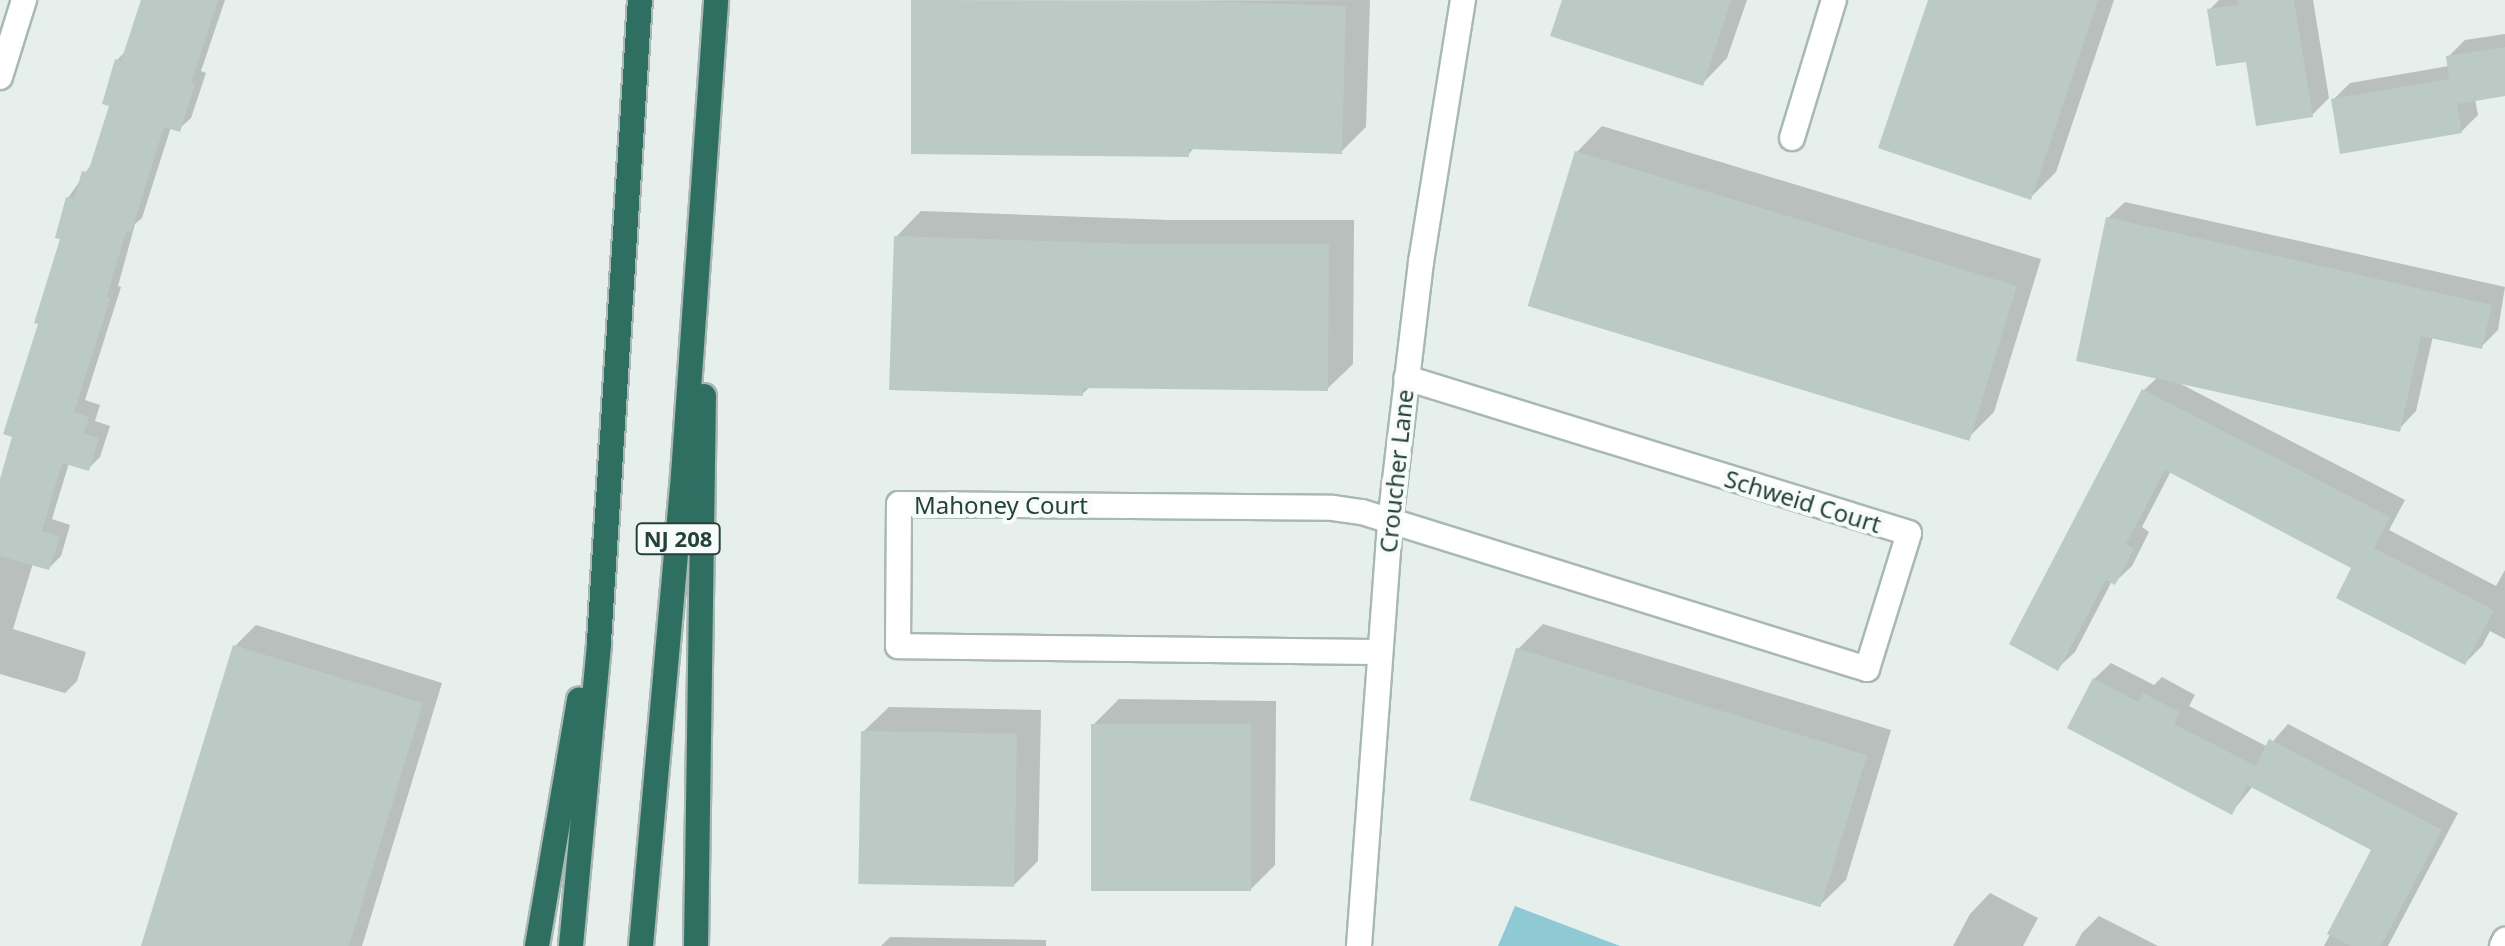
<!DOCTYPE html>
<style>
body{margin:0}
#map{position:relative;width:2505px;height:946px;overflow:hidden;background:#e6efeb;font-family:"Noto Sans",sans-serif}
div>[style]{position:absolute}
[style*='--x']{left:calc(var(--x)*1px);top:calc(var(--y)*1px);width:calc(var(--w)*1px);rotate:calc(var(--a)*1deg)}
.water>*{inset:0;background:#8ec9d4}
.shadow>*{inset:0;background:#0003}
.building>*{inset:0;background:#bbcac4;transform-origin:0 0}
.roads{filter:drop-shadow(2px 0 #a8b8b2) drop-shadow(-2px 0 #a8b8b2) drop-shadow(0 2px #a8b8b2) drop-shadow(0 -2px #a8b8b2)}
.street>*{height:24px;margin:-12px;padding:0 12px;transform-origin:12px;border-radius:12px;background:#fff}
.highway>*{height:24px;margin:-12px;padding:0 12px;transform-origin:12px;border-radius:12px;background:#2f6f62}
span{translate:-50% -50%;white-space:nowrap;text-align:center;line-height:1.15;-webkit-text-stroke:8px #f7fbf9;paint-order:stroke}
.shield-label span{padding:2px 6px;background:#f7fbf9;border:2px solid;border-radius:6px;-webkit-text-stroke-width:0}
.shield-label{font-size:22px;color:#24423a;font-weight:700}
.street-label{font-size:24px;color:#24423a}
</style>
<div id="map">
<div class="water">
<i style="clip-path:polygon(1515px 906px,1620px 946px,1498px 946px)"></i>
</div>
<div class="shadow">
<i style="clip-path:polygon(143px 0,225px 0,201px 71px,206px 73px,191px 118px,179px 129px,171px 127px,142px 218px,135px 224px,118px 286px,121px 287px,85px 400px,100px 405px,95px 421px,110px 426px,100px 457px,88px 469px,69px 463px,52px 519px,70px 525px,61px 556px,49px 568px,33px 563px,13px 629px,86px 652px,77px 681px,65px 693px,0 674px,0 485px,63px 238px,68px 198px,93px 162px,111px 104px,117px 60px,127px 50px)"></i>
<i style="clip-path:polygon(1370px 0,1366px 127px,1341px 152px,1195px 147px,1188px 155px,913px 1px)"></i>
<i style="clip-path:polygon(1564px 0,1747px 0,1727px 58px,1702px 84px)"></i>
<i style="clip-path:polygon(1930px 0,2114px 0,2056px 172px,2031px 197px)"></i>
<i style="clip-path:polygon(2219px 0,2313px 0,2329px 98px,2312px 115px,2248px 59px,2209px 10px)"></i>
<i style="clip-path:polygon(2505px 34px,2505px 94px,2475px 99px,2478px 115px,2461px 132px,2333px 100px,2350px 83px,2449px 66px,2448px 57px,2465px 40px)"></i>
<i style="clip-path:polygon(1602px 126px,2041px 259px,1994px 412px,1969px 437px,1577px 152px)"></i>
<i style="clip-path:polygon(2125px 202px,2505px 287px,2498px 330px,2481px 347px,2433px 336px,2416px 411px,2400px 428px,2177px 382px,2405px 500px,2389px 530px,2496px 586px,2505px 570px,2505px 639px,2490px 631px,2482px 646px,2465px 663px,2354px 567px,2171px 471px,2142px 527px,2149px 532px,2132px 566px,2115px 582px,2112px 581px,2075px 652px,2058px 668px,2144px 390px,2158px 377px,2108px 218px)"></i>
<i style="clip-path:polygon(921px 211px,1169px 220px,1354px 220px,1353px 364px,1327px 389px,1091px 386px,1082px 394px,896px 237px)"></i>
<i style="clip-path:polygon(1543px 624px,1891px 730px,1846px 880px,1820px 905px,1518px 649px)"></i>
<i style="clip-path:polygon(256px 625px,442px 683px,362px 946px,143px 946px,235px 646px)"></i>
<i style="clip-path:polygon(2111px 663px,2154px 685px,2162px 677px,2195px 695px,2189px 706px,2268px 747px,2288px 724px,2458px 813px,2388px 946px,2324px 946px,2374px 850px,2253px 786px,2232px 812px,2094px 679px)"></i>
<i style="clip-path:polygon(1119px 699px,1276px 701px,1275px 865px,1250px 890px,1093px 725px)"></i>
<i style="clip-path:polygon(889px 707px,1041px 710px,1038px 861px,1013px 886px,863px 732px)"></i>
<i style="clip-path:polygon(1990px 893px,2038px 918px,2023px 946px,1953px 946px,1970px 914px)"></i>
<i style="clip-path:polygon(2099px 916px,2158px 946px,2075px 946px,2082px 933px)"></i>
<i style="clip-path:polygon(890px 937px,1046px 940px,1046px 946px,881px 946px)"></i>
</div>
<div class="building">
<i style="clip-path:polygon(141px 0,218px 0,191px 83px,195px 84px,180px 132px,164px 127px,131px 232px,126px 231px,107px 297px,110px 299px,74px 412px,89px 417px,84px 433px,99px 438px,89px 471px,62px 463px,42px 531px,60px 536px,49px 570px,0 556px,0 479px,12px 437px,3px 434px,38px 324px,34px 323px,60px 239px,55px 238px,66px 197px,74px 199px,82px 171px,88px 172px,109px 106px,102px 104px,115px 59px,121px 61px)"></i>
<i style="clip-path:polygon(911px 0,1201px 1px,1346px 6px,1342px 154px,1189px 149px,1189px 157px,911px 154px)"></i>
<i style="clip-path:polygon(1562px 0,1731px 0,1703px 86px,1550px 36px)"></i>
<i style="clip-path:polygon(1928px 0,2098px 0,2031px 200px,1878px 148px)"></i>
<i style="clip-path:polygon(2237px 0,2294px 0,2313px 117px,2256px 126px,2246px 62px,2216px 66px,2207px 9px,2238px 5px)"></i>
<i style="clip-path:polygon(2505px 47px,2505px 96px,2457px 104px,2462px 133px,2340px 154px,2331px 99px,2449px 79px,2446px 56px)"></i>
<i style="left:1575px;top:151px;width:462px;height:162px;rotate:17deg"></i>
<i style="clip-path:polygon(2106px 217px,2492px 305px,2482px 349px,2421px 336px,2400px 432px,2076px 361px)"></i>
<i style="clip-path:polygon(894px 236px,1143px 244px,1329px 244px,1328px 391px,1083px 388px,1083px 396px,889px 390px)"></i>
<i style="clip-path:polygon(2142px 389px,2390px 517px,2374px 548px,2494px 610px,2465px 665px,2336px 598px,2351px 568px,2165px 470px,2126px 544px,2134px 549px,2115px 585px,2106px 580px,2058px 671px,2009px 644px)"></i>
<i style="clip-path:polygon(233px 645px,423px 703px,349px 946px,141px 946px)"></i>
<i style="left:1516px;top:648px;width:367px;height:159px;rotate:17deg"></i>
<i style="clip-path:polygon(2093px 678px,2138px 702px,2143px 693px,2180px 712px,2174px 724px,2256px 766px,2269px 739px,2442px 830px,2381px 946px,2351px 946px,2327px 934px,2371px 850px,2247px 785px,2232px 815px,2067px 728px)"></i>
<i style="left:1091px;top:724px;width:160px;height:167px"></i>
<i style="left:861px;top:731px;width:156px;height:153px;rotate:1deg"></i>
</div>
<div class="roads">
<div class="street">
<i style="--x:0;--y:77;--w:81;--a:-72.7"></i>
<i style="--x:1792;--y:138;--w:144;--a:-73.1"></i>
<i style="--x:1380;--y:652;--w:482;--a:-179.3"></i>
<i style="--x:898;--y:646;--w:142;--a:-89.6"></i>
<i style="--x:899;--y:504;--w:434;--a:0.5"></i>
<i style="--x:1333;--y:508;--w:29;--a:8"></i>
<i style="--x:1362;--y:512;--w:529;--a:17.27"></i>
<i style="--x:1867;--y:669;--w:142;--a:-72.8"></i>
<i style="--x:1909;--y:533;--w:526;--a:-162.87"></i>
<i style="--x:1359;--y:946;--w:425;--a:-85.8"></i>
<i style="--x:1390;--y:522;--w:262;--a:-83.2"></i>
<i style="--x:1421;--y:262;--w:265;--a:-80.9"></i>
<i style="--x:2502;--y:946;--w:7;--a:-63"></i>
</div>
<div class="highway">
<i style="--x:537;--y:946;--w:250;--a:-80.3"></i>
<i style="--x:571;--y:946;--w:305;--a:-84.7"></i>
<i style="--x:599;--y:642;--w:643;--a:-86.35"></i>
<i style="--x:641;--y:946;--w:459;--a:-84.9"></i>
<i style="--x:682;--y:489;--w:490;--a:-86"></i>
<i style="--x:696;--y:946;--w:550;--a:-89.17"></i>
</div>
</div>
<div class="shield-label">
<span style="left:678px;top:539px">NJ 208</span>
</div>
<div class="street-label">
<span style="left:1396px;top:471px;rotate:-84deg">Croucher Lane</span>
<span style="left:1803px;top:501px;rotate:17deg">Schweid Court</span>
<span style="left:1001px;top:505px">Mahoney Court</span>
</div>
</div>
